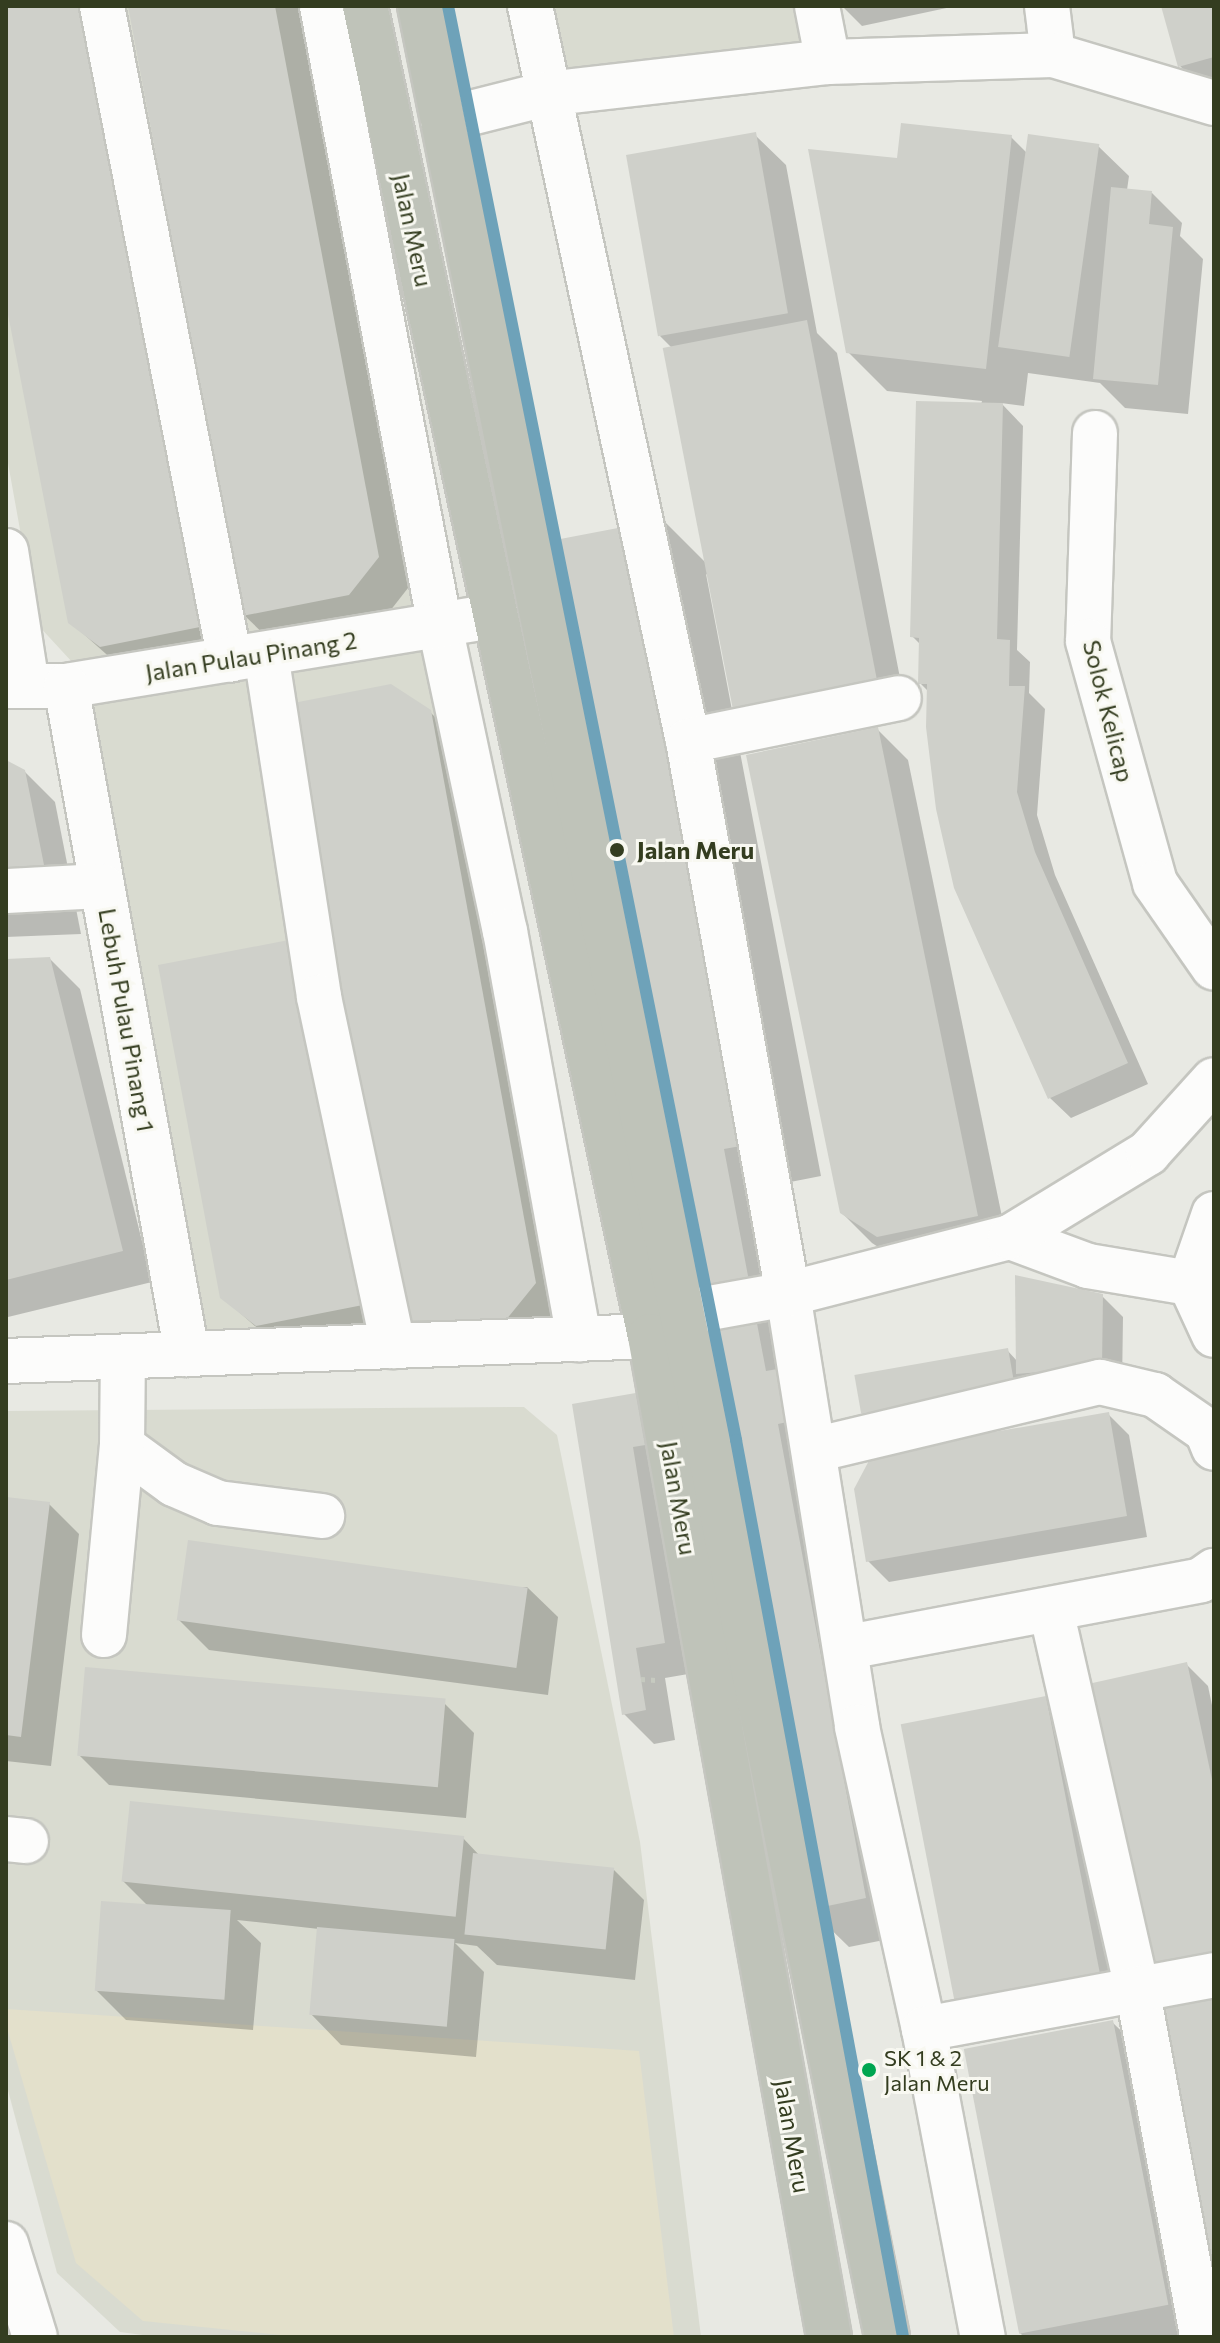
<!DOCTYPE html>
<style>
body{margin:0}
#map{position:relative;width:1220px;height:2343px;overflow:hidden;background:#e8e9e3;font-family:Commissioner,sans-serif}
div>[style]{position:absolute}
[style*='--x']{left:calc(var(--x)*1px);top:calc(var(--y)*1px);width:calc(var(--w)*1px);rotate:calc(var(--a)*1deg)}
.built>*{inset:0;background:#d9dbd0}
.green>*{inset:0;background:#e3e0cb}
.shadow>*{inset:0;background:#0003}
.building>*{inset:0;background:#cfd0ca;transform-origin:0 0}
.path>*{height:5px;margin-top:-2.5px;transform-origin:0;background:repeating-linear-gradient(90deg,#c6cac0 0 4px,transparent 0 10px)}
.roads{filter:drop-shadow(2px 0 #c5c6c0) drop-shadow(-2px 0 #c5c6c0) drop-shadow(0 2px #c5c6c0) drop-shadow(0 -2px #c5c6c0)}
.minor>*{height:44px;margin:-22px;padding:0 22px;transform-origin:22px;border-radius:22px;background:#fcfcfb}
.highway>*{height:44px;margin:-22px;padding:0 22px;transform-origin:22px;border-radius:22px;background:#bfc3b9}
.rail-1>*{height:12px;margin:-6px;padding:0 6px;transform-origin:6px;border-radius:6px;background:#6ea2b9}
.dots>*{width:22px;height:22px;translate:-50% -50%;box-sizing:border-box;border:4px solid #f8f8f1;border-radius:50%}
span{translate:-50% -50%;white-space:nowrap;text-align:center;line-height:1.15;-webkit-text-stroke:6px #f8f8f1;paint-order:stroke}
.bus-label{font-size:22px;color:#343d20}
.left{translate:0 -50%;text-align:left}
.street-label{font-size:24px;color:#343d20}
.stop-label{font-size:24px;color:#343d20;font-weight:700}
.frame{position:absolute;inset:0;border:8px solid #343d20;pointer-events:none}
</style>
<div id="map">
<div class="built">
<i style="clip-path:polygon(6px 6px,306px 6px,561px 1325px,199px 1336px,73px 663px,37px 624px,6px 452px)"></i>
<i style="clip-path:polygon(544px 6px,806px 6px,813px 41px,556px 73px)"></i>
<i style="clip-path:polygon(524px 1407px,557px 1435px,640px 1842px,701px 2337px,158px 2337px,120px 2332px,57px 2273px,6px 2083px,6px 1411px)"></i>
</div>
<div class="green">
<i style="clip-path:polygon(6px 2009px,639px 2051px,674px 2337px,300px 2337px,143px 2321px,76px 2263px,6px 2025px)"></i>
</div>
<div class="shadow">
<i style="clip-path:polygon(6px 6px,104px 6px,230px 657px,132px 677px,70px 622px,6px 292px)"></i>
<i style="clip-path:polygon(131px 6px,299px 6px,408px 588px,379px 625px,275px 645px,244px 615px)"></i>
<i style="clip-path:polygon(842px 6px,956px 6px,862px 26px)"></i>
<i style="clip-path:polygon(1163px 6px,1214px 6px,1214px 83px,1201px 87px,1180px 66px)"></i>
<i style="clip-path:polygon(755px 135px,786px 165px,817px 333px,837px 353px,907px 714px,706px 574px,821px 1176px,755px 1189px,904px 1936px,849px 1947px,810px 1909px,729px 1466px,694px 1673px,665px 1678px,675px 1740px,654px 1744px,624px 1714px,575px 1405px,714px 1382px,664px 521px,708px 565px,673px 349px,660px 336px)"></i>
<i style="clip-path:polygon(1011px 137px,1027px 153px,1098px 146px,1129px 176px,1127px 190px,1152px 193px,1182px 223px,1180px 236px,1203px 259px,1188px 414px,1125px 408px,1100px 383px,1028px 373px,1024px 406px,1001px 403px,1023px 426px,1017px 650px,1030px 662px,1029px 693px,1045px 709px,1037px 815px,1055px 875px,1148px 1084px,1071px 1118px,1050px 1098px,929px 692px,920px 683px,921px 645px,912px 636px,982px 401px,887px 391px,848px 352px,899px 160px)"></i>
<i style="clip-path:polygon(430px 712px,461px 743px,565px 1314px,537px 1349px,429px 1351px,398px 1320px)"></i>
<i style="clip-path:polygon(878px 730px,908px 760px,1008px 1246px,909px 1267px,872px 1243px,841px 1212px)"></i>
<i style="clip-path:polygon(6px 763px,24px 771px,55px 802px,81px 934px,6px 937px)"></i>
<i style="clip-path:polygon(50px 959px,80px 989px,152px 1282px,8px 1317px,6px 961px)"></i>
<i style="clip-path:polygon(160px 967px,392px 1335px,288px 1355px,222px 1297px)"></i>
<i style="clip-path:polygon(1102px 1296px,1123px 1317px,1122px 1387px,886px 1437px,1007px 1350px,1018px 1362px)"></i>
<i style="clip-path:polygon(1108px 1414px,1129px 1435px,1147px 1537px,889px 1582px,868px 1561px)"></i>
<i style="clip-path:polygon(6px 1499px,49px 1504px,79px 1534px,51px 1766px,6px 1761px)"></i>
<i style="clip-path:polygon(527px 1587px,558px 1617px,548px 1695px,209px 1650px,179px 1620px)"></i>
<i style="clip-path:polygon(1187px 1665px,1208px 1686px,1214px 1715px,1214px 1988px)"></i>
<i style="clip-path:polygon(1045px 1698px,1075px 1729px,1131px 2008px,959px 2006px)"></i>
<i style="clip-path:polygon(444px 1703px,474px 1733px,466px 1818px,109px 1785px,79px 1755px)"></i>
<i style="clip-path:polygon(463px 1838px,480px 1856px,613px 1869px,644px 1900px,635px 1980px,497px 1965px,477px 1946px,455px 1943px,484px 1972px,476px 2057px,341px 2045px,311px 2014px,319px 1929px,237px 1920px,261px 1943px,253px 2030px,126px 2020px,96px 1990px,149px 1907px,123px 1881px)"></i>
<i style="clip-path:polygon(1112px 2022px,1143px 2052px,1186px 2337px,1024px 2337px,1019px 2332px)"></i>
</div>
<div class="building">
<i style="clip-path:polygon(6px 6px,80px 6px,200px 627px,100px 647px,68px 623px,6px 304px)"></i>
<i style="clip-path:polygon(128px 6px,275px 6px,379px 557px,349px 595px,242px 616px)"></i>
<i style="clip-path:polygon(1161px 6px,1214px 6px,1214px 57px,1178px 67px)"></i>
<i style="clip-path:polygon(901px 123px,1012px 135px,986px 369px,846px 353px,808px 149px,897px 158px)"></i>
<i style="left:756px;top:132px;width:184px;height:132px;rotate:80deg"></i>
<i style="left:1028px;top:134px;width:72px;height:215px;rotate:8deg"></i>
<i style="clip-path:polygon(1111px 187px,1152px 191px,1149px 224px,1173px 227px,1158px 385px,1093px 379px)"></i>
<i style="left:807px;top:320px;width:371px;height:147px;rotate:79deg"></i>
<i style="clip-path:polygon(916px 401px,1003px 403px,997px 639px,1010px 640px,1009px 686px,1025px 686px,1017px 792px,1035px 852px,1128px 1063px,1048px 1099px,954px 888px,936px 809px,926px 727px,927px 684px,918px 684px,919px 638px,910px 637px)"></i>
<i style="clip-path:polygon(665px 519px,784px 1138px,724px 1149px,766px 1371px,783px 1368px,792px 1421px,778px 1424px,866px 1898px,808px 1910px,720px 1433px,633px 1447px,665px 1643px,636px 1648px,646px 1710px,622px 1715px,572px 1404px,711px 1380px,610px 1172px,492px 552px)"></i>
<i style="clip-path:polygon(391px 684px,431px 710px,536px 1283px,506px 1320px,396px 1321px,283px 705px)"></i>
<i style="clip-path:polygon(878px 727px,978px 1216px,877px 1237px,840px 1213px,746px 755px)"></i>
<i style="clip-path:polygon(6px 760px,25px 770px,52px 905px,6px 907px)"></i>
<i style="clip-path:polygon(294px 939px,363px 1305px,256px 1326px,220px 1298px,158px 965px)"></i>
<i style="clip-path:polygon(50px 957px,123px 1251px,6px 1280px,6px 959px)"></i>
<i style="clip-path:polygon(1015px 1275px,1103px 1294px,1102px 1367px,1016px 1374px)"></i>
<i style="left:1008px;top:1348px;width:39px;height:156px;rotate:80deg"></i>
<i style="clip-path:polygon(1109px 1412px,1127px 1516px,866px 1562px,854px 1489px,873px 1453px)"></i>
<i style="clip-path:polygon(6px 1497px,50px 1502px,21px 1737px,6px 1735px)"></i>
<i style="left:188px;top:1540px;width:343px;height:81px;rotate:8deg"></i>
<i style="clip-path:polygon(1187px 1662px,1214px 1789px,1214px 1964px,1140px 1979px,1079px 1686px)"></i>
<i style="left:85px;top:1667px;width:362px;height:89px;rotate:5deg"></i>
<i style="left:1046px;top:1696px;width:288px;height:148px;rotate:79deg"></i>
<i style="left:130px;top:1801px;width:336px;height:81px;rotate:6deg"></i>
<i style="left:473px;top:1853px;width:142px;height:82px;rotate:6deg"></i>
<i style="left:101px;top:1901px;width:130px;height:90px;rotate:4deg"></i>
<i style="left:317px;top:1927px;width:138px;height:88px;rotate:5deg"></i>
<i style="clip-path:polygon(1214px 1997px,1214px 2304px,1149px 2009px)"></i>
<i style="left:1113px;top:2020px;width:290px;height:152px;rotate:79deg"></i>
</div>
<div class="path">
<i style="--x:641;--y:1679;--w:15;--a:4"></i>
</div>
<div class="roads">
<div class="minor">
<i style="--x:102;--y:6;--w:666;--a:78.93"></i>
<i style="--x:322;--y:6;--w:631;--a:79.22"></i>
<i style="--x:440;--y:626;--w:312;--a:78"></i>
<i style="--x:505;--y:931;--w:415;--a:79.7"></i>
<i style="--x:530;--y:6;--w:752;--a:77.87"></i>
<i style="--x:688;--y:741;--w:562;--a:79.75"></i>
<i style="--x:788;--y:1294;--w:438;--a:80.9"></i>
<i style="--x:857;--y:1727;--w:309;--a:77.5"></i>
<i style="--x:924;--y:2029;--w:314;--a:79.2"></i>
<i style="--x:817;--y:6;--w:57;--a:78.9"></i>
<i style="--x:1047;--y:6;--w:49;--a:83"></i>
<i style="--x:443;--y:120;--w:106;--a:-14.2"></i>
<i style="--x:546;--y:94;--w:284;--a:-6.5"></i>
<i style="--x:828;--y:62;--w:225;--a:-1.8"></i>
<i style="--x:1053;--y:55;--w:168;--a:16.6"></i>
<i style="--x:1095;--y:433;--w:208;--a:91.9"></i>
<i style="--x:1088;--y:641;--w:251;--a:74.5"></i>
<i style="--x:1155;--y:883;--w:103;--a:55.2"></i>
<i style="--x:6;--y:551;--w:136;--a:81.1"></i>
<i style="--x:266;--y:654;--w:347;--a:81.2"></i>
<i style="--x:319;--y:997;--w:357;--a:78"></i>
<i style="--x:6;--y:686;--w:60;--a:0"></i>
<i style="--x:66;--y:686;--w:435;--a:-9.3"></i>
<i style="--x:66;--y:686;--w:679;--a:79.73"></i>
<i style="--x:688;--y:741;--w:215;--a:-11.5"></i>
<i style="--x:6;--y:891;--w:96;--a:-3"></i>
<i style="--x:1214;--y:1214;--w:73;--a:109.2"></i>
<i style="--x:1190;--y:1283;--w:57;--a:65.2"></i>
<i style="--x:1010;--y:1237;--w:83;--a:20.4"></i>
<i style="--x:1088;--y:1266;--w:103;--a:9.5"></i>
<i style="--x:682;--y:1313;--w:108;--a:-10.2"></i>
<i style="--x:788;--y:1294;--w:229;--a:-14.4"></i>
<i style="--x:1010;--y:1237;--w:162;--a:-31.3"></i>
<i style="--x:1148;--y:1153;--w:98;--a:-47.9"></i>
<i style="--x:6;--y:1361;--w:644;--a:-2.22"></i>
<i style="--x:122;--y:1446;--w:64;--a:36.2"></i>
<i style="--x:174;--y:1484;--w:48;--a:23.4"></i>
<i style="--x:218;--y:1503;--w:105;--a:7.1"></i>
<i style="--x:814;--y:1450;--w:294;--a:-13.4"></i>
<i style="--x:1100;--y:1382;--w:57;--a:13.3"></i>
<i style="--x:1155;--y:1395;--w:63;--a:34.7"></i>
<i style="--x:1207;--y:1431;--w:18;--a:68"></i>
<i style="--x:1051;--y:1610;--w:388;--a:77.2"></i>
<i style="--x:1137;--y:1988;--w:355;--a:79.4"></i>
<i style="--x:104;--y:1635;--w:190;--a:-84.6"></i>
<i style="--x:122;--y:1446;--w:89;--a:-89.4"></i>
<i style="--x:848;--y:1647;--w:359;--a:-10.7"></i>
<i style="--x:1201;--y:1580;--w:16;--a:-35"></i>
<i style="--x:6;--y:1839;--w:20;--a:6"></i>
<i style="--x:924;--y:2029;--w:295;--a:-10.5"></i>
<i style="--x:6;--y:2244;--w:97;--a:72.7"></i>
</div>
<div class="highway">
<i style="--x:365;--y:6;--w:1360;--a:77.91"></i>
<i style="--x:650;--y:1336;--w:1017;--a:79.86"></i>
<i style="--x:420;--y:6;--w:2377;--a:78.67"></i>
</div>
</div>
<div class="rail-1">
<i style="--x:448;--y:6;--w:1463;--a:78.64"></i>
<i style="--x:736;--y:1440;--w:912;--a:79.45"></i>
</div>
<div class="dots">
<i style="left:617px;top:850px;background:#343d20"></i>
<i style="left:869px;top:2070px;background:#00a651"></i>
</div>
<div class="bus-label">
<span class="left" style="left:884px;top:2070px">SK 1 &amp; 2<br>Jalan Meru</span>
</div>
<div class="street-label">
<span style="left:413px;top:230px;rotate:78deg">Jalan Meru</span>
<span style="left:251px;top:656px;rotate:-9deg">Jalan Pulau Pinang 2</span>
<span style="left:1109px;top:711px;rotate:76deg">Solok Kelicap</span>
<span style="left:127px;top:1020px;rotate:80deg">Lebuh Pulau Pinang 1</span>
<span style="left:679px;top:1498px;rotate:80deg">Jalan Meru</span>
<span style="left:793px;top:2136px;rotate:80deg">Jalan Meru</span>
</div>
<div class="stop-label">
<span class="left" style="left:637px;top:850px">Jalan Meru</span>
</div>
<div class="frame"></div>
</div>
